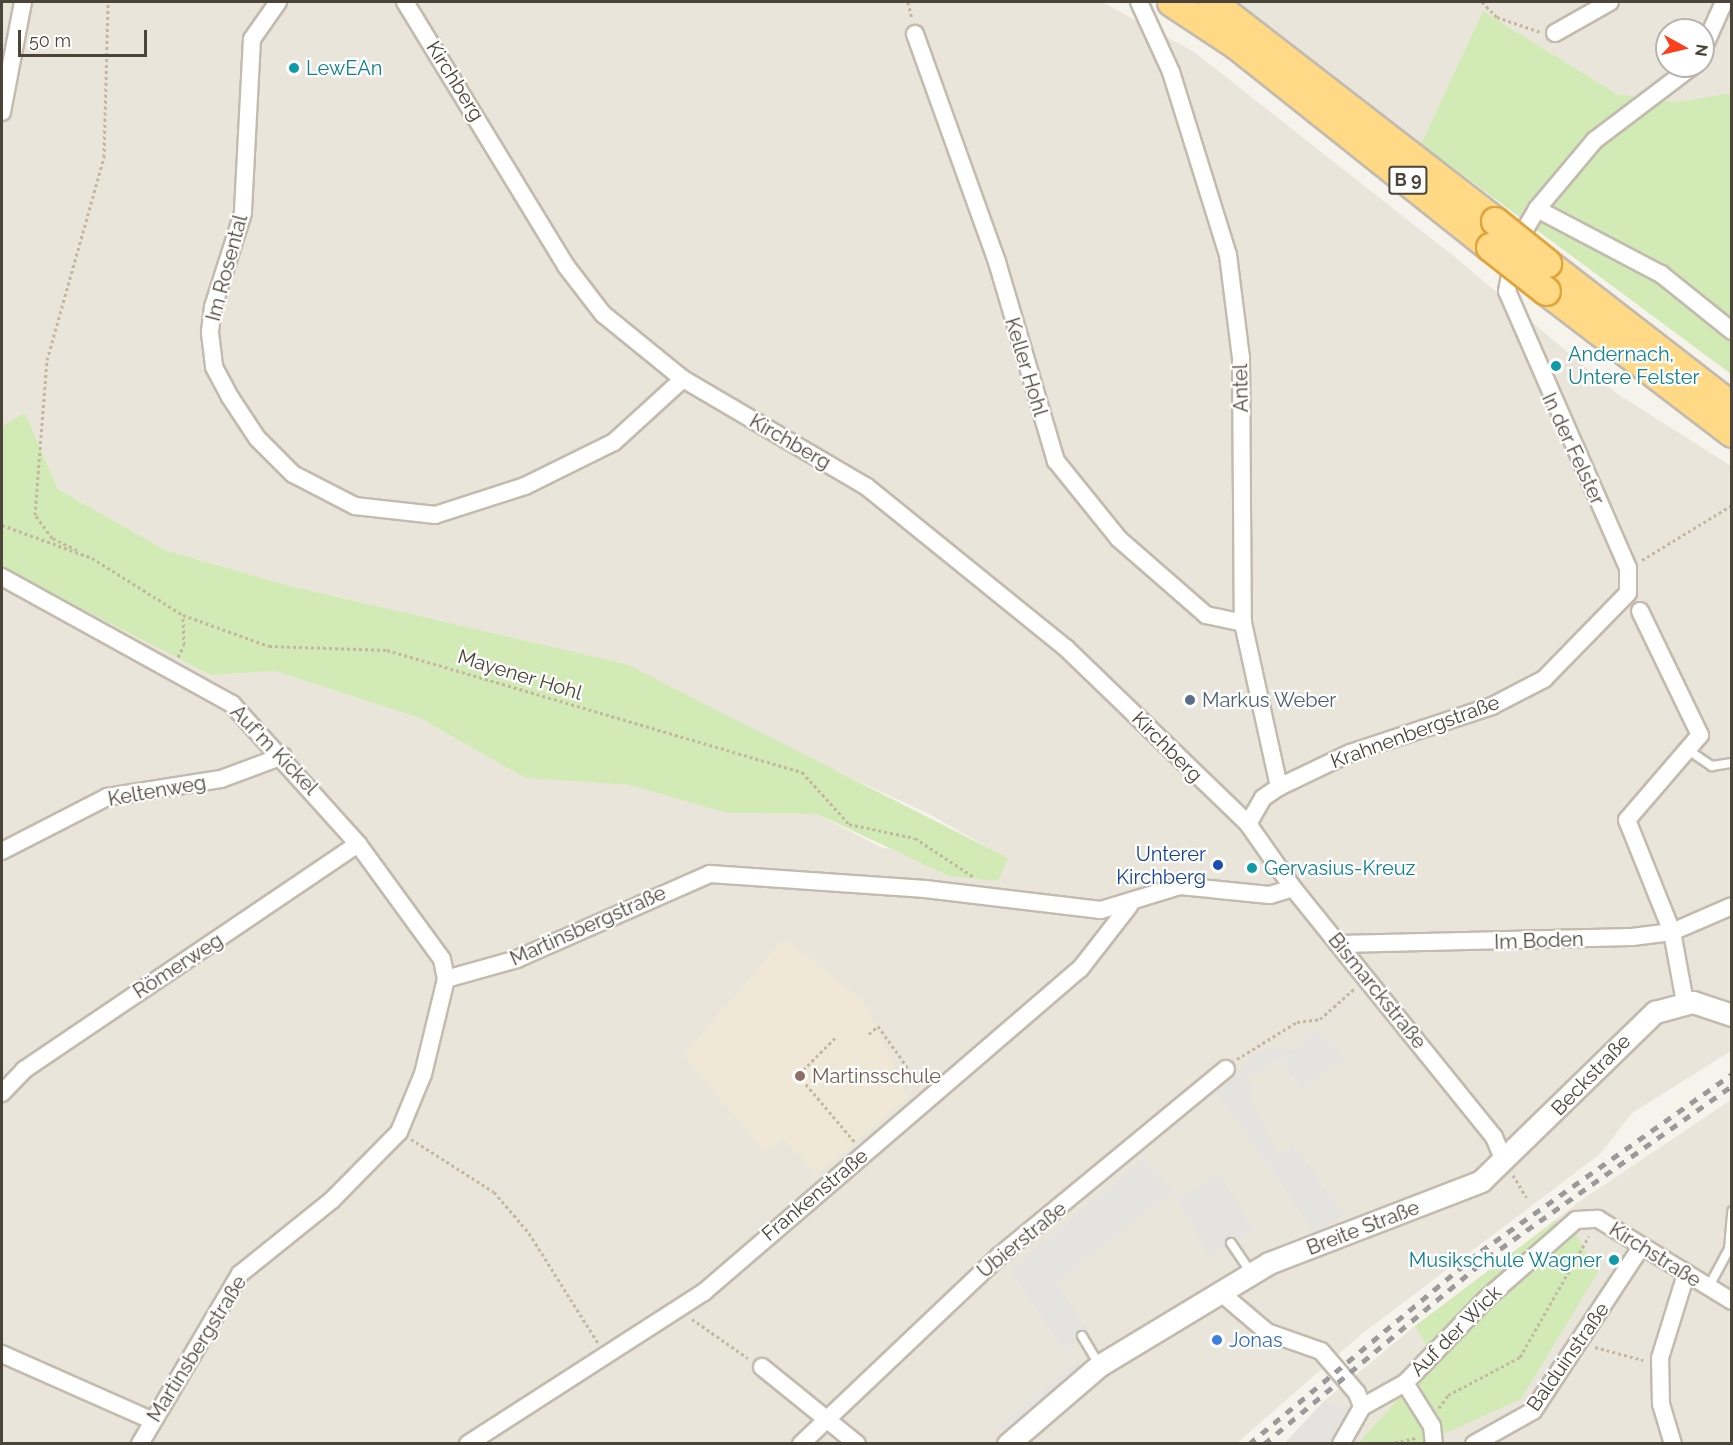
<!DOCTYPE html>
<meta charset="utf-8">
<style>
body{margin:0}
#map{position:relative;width:1733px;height:1445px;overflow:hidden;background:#f6f3ec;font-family:Raleway,sans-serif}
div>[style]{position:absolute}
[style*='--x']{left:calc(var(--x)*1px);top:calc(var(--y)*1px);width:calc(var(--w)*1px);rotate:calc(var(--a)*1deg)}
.residential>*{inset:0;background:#eae5da}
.education>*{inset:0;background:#efe8d6}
.green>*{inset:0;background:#d2eab5}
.parking>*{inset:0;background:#e5e3e0;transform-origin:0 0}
.path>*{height:3px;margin-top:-1.5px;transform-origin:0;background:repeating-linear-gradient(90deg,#c4b79f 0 3px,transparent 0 6px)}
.roads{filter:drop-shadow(2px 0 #c2bbae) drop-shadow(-2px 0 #c2bbae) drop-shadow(0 2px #c2bbae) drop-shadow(0 -2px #c2bbae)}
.service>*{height:8px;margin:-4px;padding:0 4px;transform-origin:4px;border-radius:4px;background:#fff}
.minor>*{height:16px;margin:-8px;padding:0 8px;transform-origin:8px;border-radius:8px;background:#fff}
.tertiary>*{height:21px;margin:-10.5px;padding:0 10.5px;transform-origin:10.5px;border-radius:10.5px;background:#fff}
.trunk>*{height:27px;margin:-13.5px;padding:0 13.5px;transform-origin:13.5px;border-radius:13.5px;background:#ffd985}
.rail>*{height:4.5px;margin-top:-2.25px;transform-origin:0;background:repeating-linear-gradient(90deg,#9a9a9a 0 8px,transparent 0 16px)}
.bridges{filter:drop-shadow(2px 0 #e0a43c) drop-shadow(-2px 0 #e0a43c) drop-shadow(0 2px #e0a43c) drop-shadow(0 -2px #e0a43c)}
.trunk-bridge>*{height:27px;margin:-13.5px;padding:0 13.5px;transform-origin:13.5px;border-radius:13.5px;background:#ffd985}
.dots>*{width:16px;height:16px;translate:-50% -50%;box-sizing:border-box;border:3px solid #fff;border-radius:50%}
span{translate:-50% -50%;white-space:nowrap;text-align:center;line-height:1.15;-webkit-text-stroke:4.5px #fff;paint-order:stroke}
.shield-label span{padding:2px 4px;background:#fff;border:2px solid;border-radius:4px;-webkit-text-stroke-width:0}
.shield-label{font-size:18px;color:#4b4439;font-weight:700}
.culture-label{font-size:20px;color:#0d838f}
.left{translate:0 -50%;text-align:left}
.right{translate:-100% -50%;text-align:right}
.street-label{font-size:20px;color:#4b4439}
.service-label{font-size:20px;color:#4e5e75}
.transit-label{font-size:20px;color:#164399}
.education-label{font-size:20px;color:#785e54}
.shop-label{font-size:20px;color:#366cbe}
.frame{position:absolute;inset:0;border:3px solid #4b4439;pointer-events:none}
.north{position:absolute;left:1655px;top:18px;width:60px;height:60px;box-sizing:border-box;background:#fff;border:2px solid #b7b4b0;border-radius:50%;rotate:98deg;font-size:16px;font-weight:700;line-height:24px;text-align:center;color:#4b4439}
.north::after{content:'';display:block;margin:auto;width:21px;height:27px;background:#fc3f1d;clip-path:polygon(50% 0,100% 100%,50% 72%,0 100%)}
.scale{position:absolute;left:18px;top:30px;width:129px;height:27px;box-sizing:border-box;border:3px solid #4b4439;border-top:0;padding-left:8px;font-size:18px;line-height:21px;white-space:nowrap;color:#4b4439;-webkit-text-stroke:4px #fff;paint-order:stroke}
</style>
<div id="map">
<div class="residential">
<i style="clip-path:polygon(2px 2px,1102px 2px,1194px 52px,1456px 258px,1616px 393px,1731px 466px,1731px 1051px,1632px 1113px,1600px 1154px,1363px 1333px,1237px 1443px,2px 1443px,2px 568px,211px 675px,275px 671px,420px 718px,525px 778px,630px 785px,727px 813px,817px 814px,882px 848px,1008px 859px,929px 814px,743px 728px,626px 664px,286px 585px,165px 550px,58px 489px,25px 413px,2px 426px)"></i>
<i style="clip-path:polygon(evenodd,1225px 2px,1731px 2px,1731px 93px,1676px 102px,1617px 94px,1483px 11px,1421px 144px,1225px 2px,1667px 30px,1703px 30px,1703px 66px,1667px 66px,1667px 30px)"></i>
<i style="clip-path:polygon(1731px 1100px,1731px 1443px,1284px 1444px,1323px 1402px,1415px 1326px,1580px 1201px)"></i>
</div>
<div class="education">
<i style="clip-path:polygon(784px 939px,864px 1001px,908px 1097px,816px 1175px,784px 1138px,765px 1152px,683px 1055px)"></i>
</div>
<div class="green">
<i style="clip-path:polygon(1483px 11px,1617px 94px,1676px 102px,1731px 93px,1731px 374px,1421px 144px)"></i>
<i style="clip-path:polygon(25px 413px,58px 489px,165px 550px,286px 585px,626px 664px,1008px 858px,998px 881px,949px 876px,817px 814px,727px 813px,630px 785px,525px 778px,420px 718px,275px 671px,211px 675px,2px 568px,2px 426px)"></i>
<i style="clip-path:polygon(1555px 1221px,1573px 1230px,1598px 1272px,1521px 1399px,1424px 1443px,1358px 1444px,1434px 1358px,1415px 1326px)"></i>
</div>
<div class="parking">
<i style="clip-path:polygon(1315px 1029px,1345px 1058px,1300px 1089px,1281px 1056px,1246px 1079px,1253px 1092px,1249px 1098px,1278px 1156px,1294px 1145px,1344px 1215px,1315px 1234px,1215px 1088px,1255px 1055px,1276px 1046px,1293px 1051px)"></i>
<i style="clip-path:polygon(1144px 1159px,1171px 1192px,1056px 1283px,1088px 1330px,1065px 1351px,1010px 1270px)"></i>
<i style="left:1220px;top:1174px;width:66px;height:50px;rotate:60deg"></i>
<i style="clip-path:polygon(1078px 1361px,1081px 1366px,1001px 1431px,998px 1428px)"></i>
<i style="clip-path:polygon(1323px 1402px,1347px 1408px,1340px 1443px,1284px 1444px)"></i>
</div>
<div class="path">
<i style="--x:908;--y:2;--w:18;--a:77"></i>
<i style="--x:1482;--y:2;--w:21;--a:45"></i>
<i style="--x:1497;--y:17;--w:46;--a:19.2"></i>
<i style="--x:2;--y:525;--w:96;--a:20.1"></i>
<i style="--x:92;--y:558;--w:107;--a:32.1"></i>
<i style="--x:183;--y:615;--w:91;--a:19.8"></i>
<i style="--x:269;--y:646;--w:118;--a:1.9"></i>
<i style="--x:387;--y:650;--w:433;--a:16.4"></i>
<i style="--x:802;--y:772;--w:70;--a:47.9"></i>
<i style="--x:849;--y:824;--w:67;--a:12"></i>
<i style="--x:915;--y:838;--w:71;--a:33.5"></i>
<i style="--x:77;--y:550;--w:28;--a:-154"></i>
<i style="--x:52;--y:538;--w:29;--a:-126"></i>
<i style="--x:35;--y:515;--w:155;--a:-85.6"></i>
<i style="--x:47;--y:360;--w:211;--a:-74.3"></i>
<i style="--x:104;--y:157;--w:155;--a:-88.5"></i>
<i style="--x:1642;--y:560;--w:105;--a:-31.4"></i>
<i style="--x:178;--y:657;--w:13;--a:-63"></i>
<i style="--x:184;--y:645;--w:30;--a:-92"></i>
<i style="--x:869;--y:1034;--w:12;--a:-42"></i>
<i style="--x:878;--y:1026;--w:72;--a:54.6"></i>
<i style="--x:835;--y:1038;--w:52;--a:135"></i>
<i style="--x:798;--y:1075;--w:87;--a:49.7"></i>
<i style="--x:1237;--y:1059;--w:70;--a:-31.7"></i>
<i style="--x:1297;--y:1022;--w:23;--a:-7"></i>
<i style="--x:1320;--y:1019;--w:47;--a:-41.5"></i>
<i style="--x:411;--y:1139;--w:98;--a:32.6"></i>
<i style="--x:494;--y:1192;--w:54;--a:49.5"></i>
<i style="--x:529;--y:1233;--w:130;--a:57.9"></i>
<i style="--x:1513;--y:1175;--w:26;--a:59"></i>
<i style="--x:692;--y:1319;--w:68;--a:34.9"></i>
<i style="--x:1595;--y:1347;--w:50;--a:15.2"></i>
<i style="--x:1439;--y:1408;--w:16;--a:-55"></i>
<i style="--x:1448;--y:1395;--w:81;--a:-27.8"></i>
<i style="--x:1520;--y:1357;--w:139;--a:-60.3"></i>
<i style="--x:1389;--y:1444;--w:28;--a:-13"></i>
</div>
<div class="roads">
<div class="service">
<i style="--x:1688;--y:750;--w:29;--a:34"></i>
<i style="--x:1712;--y:766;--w:20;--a:-9"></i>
<i style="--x:1231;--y:1243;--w:36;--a:56"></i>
<i style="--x:1708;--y:1288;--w:44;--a:-61.7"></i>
<i style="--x:1729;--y:1249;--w:38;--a:-85"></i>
<i style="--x:1082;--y:1336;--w:33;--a:59"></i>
</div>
<div class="minor">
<i style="--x:278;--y:2;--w:45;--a:125.1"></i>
<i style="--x:252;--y:39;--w:174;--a:93"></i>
<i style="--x:243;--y:213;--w:99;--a:107.7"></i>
<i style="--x:213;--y:307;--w:26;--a:97"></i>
<i style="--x:210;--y:333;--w:34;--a:83"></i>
<i style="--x:214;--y:367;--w:34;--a:62"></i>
<i style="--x:230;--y:397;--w:49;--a:56.6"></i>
<i style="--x:257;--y:438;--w:51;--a:45"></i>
<i style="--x:293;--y:474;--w:70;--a:27.3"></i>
<i style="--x:355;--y:506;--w:81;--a:6.4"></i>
<i style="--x:435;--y:515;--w:95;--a:-17.9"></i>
<i style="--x:525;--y:486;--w:99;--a:-26.3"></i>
<i style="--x:614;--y:442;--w:93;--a:-42.4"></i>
<i style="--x:405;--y:2;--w:309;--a:58.6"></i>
<i style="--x:566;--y:266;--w:61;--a:52.4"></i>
<i style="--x:603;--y:314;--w:103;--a:39.1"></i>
<i style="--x:683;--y:379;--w:213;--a:30.4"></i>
<i style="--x:867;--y:487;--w:256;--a:39"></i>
<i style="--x:1066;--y:648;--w:253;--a:44"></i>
<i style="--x:1248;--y:824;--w:78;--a:54.9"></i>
<i style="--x:1293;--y:888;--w:320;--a:51.1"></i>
<i style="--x:1494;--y:1137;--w:25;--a:67"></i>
<i style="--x:1139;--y:2;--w:77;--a:65.4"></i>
<i style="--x:1171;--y:72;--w:192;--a:72.7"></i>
<i style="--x:1228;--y:255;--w:104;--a:82.8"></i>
<i style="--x:1241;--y:358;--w:265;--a:89.6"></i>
<i style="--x:1243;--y:623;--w:168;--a:77.6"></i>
<i style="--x:1555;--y:33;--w:63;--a:-29.4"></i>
<i style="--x:915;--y:34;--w:242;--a:70.2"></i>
<i style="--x:997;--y:262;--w:208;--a:73.5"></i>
<i style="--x:1056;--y:461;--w:100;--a:51.1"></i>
<i style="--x:1119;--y:539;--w:116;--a:41.1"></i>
<i style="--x:1206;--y:615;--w:38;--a:12"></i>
<i style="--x:1703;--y:49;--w:51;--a:-65.9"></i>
<i style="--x:2;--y:112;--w:112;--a:-79.2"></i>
<i style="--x:1537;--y:209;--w:140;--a:27.7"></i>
<i style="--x:1661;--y:274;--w:91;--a:38.8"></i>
<i style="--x:2;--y:577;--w:263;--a:28.9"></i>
<i style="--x:232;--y:704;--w:188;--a:48"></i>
<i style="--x:358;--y:844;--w:142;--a:53.9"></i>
<i style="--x:442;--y:959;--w:20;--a:79"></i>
<i style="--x:446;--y:979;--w:98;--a:103.6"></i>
<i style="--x:423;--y:1074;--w:63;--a:112.5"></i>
<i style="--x:399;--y:1132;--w:95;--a:134.6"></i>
<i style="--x:332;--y:1200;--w:118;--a:141.2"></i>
<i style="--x:240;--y:1274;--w:197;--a:120.5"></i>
<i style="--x:1640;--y:611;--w:138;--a:64.2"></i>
<i style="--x:1700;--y:735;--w:112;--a:130.7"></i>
<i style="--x:1627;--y:820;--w:121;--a:68.1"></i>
<i style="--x:1672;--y:932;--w:71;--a:79.5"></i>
<i style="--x:1248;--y:824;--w:30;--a:-60"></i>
<i style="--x:1263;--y:798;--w:19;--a:-35"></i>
<i style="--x:1279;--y:787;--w:79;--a:-25.6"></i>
<i style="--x:1350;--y:753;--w:150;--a:-18.3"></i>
<i style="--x:1492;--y:706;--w:59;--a:-27.4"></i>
<i style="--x:1544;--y:679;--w:120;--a:-45.7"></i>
<i style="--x:1628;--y:593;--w:25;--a:-90"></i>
<i style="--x:1628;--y:568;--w:302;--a:-113.6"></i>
<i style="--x:1507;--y:291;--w:47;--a:-78.9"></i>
<i style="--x:1516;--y:245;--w:42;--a:-59.7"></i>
<i style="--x:1537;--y:209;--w:90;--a:-50"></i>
<i style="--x:1595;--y:140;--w:123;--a:-37.1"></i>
<i style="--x:2;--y:851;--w:118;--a:-27.2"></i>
<i style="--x:107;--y:797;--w:115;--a:-9"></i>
<i style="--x:221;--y:779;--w:66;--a:-20.4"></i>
<i style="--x:1341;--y:944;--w:291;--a:-1.4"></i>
<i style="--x:1632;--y:937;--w:40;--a:-7.1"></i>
<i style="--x:1672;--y:932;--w:65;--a:-23.4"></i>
<i style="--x:446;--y:979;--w:74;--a:-15.7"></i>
<i style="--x:517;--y:959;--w:211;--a:-23.8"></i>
<i style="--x:710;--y:874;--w:216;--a:4"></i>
<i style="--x:925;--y:889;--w:177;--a:6.8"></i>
<i style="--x:1101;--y:910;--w:83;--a:-16.9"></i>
<i style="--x:1180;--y:886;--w:90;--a:5.7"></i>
<i style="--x:1270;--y:895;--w:24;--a:-17"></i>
<i style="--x:2;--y:1093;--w:32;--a:-46"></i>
<i style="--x:24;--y:1070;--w:403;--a:-34.1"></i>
<i style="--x:1220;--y:1292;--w:62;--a:40.4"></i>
<i style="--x:1267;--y:1332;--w:57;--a:19.4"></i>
<i style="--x:1321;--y:1351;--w:55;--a:49.4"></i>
<i style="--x:1357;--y:1393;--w:15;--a:70"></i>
<i style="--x:2;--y:1354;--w:163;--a:23.9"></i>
<i style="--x:762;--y:1367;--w:122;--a:39"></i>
<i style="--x:1405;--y:1383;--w:51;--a:57.9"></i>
<i style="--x:1432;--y:1426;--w:18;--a:84"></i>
<i style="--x:468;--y:1444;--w:281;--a:-32.8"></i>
<i style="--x:704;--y:1292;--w:496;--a:-40.7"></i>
<i style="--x:1080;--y:969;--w:80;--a:-52.1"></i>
<i style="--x:801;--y:1444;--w:273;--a:-43.5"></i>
<i style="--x:999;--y:1256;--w:294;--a:-39.5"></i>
<i style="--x:1341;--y:1444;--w:43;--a:-60.4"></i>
<i style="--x:1362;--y:1407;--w:49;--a:-29.2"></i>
<i style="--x:1405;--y:1383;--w:118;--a:-46"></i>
<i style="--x:1487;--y:1298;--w:118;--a:-41.2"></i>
<i style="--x:1576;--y:1220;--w:22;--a:-3"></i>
<i style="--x:1598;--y:1219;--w:157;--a:31.5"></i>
<i style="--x:1474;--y:1444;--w:68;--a:-29.2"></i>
<i style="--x:1533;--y:1411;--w:196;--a:-56.6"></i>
<i style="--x:1673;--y:1444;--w:42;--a:-106.7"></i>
<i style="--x:1661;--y:1404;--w:46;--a:-91.2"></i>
<i style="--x:1660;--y:1358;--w:85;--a:-72.8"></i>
</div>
<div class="tertiary">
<i style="--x:1008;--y:1444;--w:121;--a:-40.7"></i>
<i style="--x:1100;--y:1365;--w:197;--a:-31.1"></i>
<i style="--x:1269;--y:1263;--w:227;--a:-21.1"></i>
<i style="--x:1481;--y:1181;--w:243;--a:-44.2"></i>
<i style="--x:1655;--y:1012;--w:39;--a:-15"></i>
<i style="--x:1693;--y:1002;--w:41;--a:18.4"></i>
</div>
<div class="trunk">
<i style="--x:1171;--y:2;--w:78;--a:33.5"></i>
<i style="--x:1236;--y:45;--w:325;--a:38.5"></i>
<i style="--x:1212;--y:2;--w:358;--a:37.7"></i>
<i style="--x:1547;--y:263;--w:234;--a:37.7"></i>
<i style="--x:1546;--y:291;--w:234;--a:37.4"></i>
</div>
</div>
<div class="rail">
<i style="--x:1249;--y:1444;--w:302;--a:-39.8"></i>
<i style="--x:1481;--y:1251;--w:307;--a:-35.2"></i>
<i style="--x:1264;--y:1444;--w:290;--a:-39.8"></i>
<i style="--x:1487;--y:1258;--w:299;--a:-35.1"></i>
</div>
<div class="bridges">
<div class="trunk-bridge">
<i style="--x:1495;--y:221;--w:67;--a:38.9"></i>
<i style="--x:1490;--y:247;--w:71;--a:38.2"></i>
</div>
</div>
<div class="dots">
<i style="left:294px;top:68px;background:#0f9aa8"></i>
<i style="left:1556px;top:366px;background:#0f9aa8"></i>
<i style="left:1190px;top:700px;background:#5c6f8a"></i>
<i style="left:1218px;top:865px;background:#1a4fb4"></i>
<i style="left:1252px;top:868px;background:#0f9aa8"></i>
<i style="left:800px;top:1076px;background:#8d6e63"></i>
<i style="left:1614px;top:1260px;background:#0f9aa8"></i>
<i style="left:1217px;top:1340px;background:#3f7fe0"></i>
</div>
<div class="shield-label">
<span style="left:1408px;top:180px">B 9</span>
</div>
<div class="culture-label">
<span class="left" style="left:306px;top:68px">LewEAn</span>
<span class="left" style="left:1568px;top:366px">Andernach,<br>Untere Felster</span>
<span class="left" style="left:1264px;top:868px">Gervasius-Kreuz</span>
<span class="right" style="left:1602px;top:1260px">Musikschule Wagner</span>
</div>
<div class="street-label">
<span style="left:455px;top:81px;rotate:58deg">Kirchberg</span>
<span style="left:227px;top:268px;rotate:-75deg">Im Rosental</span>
<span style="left:1026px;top:367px;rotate:73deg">Keller Hohl</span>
<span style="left:1241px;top:388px;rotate:-91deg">Antel</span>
<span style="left:790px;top:442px;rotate:30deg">Kirchberg</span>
<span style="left:1573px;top:449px;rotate:65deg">In der Felster</span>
<span style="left:520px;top:675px;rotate:17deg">Mayener Hohl</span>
<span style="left:1415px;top:732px;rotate:-20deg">Krahnenbergstraße</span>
<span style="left:1167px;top:747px;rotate:45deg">Kirchberg</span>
<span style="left:274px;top:750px;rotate:46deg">Auf'm Kickel</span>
<span style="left:157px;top:791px;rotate:-10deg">Keltenweg</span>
<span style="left:588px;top:926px;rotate:-24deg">Martinsbergstraße</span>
<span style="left:1539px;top:941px;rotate:-2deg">Im Boden</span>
<span style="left:178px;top:966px;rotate:-33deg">Römerweg</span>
<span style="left:1377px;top:991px;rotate:51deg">Bismarckstraße</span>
<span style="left:1591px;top:1075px;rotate:-46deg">Beckstraße</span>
<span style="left:815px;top:1195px;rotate:-40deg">Frankenstraße</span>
<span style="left:1363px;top:1228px;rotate:-21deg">Breite Straße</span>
<span style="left:1022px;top:1240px;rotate:-39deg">Ubierstraße</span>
<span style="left:1655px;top:1255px;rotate:32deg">Kirchstraße</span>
<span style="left:1456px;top:1331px;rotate:-45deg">Auf der Wick</span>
<span style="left:197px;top:1349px;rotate:-58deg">Martinsbergstraße</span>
<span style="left:1568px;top:1357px;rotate:-55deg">Balduinstraße</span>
</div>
<div class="service-label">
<span class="left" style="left:1202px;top:700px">Markus Weber</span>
</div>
<div class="transit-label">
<span class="right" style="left:1206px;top:866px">Unterer<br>Kirchberg</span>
</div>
<div class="education-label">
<span class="left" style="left:812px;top:1076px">Martinsschule</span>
</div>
<div class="shop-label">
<span class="left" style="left:1229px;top:1340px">Jonas</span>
</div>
<div class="frame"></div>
<div class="north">N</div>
<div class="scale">50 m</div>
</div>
